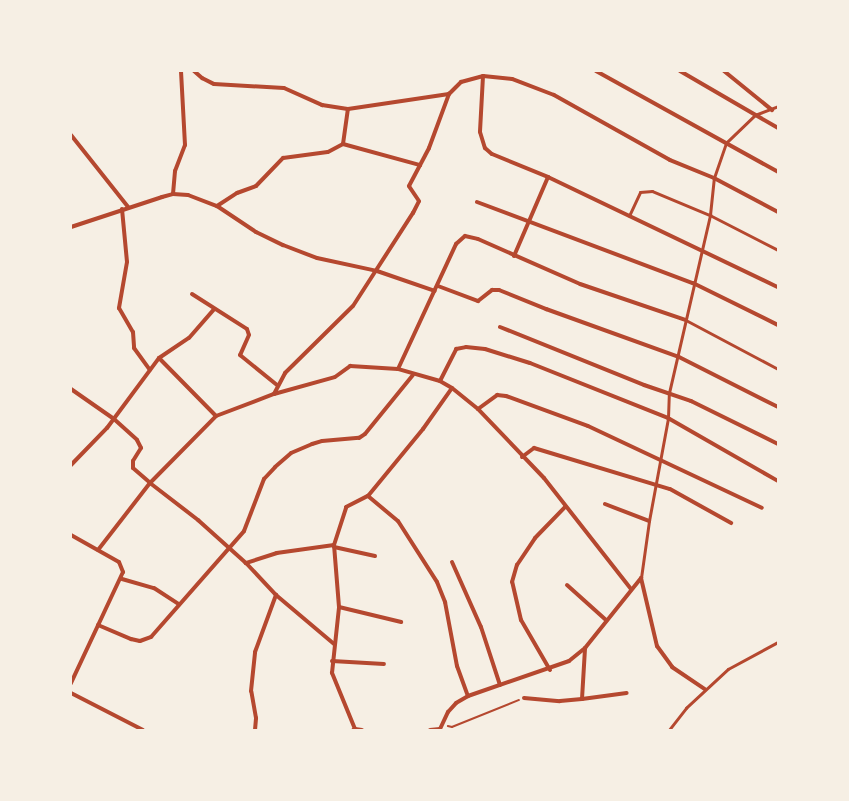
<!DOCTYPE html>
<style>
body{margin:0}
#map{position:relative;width:849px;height:801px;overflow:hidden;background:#f6efe4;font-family:Rubik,sans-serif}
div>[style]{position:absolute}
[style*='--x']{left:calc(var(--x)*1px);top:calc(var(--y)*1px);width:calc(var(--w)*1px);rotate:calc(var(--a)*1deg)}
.path>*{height:1.5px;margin:-0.75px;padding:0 0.75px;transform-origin:0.75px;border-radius:0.75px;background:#b5482f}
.service>*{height:2.5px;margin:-1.25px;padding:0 1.25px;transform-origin:1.25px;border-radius:1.25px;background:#b5482f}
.minor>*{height:4px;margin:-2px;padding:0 2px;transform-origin:2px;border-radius:2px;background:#b5482f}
span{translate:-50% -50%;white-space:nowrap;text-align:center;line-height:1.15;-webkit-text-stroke:3.5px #f6efe4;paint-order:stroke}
.frame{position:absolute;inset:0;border:72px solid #f6efe4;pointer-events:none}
</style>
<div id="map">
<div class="path">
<i style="--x:448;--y:726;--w:4;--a:14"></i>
<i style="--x:452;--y:727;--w:72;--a:-21.9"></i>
</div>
<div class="service">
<i style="--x:629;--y:216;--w:26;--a:-65"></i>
<i style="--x:640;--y:192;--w:12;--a:-5"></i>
<i style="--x:652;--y:191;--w:63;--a:22.5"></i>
<i style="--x:710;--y:215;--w:76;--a:27.2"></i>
<i style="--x:686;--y:320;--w:104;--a:28"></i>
<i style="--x:641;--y:578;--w:58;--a:-82"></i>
<i style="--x:649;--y:521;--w:105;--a:-79.5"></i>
<i style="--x:668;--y:418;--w:25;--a:-88"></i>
<i style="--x:669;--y:393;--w:183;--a:-77"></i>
<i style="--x:710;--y:215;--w:37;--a:-84"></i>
<i style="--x:714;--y:178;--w:37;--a:-71"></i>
<i style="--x:726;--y:143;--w:40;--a:-44"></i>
<i style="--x:755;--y:115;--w:25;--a:-21"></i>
<i style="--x:669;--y:730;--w:28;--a:-52"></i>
<i style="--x:686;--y:708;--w:57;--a:-42.9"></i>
<i style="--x:728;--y:669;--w:57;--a:-28.4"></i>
</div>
<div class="minor">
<i style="--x:194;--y:71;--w:11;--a:41"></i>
<i style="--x:202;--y:78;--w:13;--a:27"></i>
<i style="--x:214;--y:84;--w:70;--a:3.3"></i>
<i style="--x:284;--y:88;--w:42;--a:24.1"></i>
<i style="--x:322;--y:105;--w:26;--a:9"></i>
<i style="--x:348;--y:109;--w:102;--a:-8.4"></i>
<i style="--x:596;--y:71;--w:208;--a:29"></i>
<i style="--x:680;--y:71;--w:113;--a:30.2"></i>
<i style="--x:724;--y:71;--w:62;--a:39.1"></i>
<i style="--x:71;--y:135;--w:92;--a:51.6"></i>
<i style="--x:343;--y:144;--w:80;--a:15.3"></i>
<i style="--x:173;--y:194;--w:23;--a:-85"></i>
<i style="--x:175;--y:171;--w:28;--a:-69"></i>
<i style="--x:185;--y:145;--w:74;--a:-93.1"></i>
<i style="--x:477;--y:202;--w:231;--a:20.6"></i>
<i style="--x:693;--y:283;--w:95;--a:26.3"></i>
<i style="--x:217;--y:206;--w:24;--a:-33"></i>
<i style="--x:237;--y:193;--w:20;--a:-20"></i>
<i style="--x:256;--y:186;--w:39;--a:-46"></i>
<i style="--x:283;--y:158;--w:45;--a:-7.6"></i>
<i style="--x:328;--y:152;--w:17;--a:-28"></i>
<i style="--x:343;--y:144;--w:35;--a:-82"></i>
<i style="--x:122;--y:209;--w:53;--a:84.6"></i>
<i style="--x:127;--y:262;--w:47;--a:99.9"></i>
<i style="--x:119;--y:308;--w:28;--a:60"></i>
<i style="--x:133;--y:332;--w:16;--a:86"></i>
<i style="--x:134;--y:348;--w:27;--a:54"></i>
<i style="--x:778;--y:212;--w:72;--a:-152"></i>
<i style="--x:714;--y:178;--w:48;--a:-157.8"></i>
<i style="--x:670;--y:160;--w:133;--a:-150.7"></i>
<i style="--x:554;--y:95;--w:45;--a:-159.1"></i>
<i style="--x:512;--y:79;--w:29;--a:-174"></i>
<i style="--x:483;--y:76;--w:56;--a:93.1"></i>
<i style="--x:480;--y:132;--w:17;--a:73"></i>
<i style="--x:485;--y:148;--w:9;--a:41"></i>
<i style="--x:492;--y:154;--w:61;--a:22.3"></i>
<i style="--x:548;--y:177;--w:255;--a:25.6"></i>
<i style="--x:71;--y:227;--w:96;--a:-18.2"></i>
<i style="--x:162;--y:197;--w:11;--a:-15"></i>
<i style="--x:173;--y:194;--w:15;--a:4"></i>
<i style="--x:188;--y:195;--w:31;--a:21"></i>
<i style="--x:217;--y:206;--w:47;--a:33.7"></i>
<i style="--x:256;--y:232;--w:30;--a:26"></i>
<i style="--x:283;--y:245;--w:36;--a:21"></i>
<i style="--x:317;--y:258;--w:61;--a:12.2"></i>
<i style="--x:377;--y:271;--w:61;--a:19"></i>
<i style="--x:514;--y:256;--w:86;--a:-66.7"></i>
<i style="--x:438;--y:286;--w:43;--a:20.6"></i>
<i style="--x:478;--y:301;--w:18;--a:-38"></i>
<i style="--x:492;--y:290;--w:7;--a:0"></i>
<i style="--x:499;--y:290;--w:51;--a:22"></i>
<i style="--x:546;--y:309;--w:141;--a:19.8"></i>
<i style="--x:679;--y:357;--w:111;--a:26.8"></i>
<i style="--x:192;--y:294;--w:65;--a:32.5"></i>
<i style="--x:247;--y:329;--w:6;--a:72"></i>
<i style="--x:249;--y:335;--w:22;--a:114"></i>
<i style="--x:240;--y:355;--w:48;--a:39"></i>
<i style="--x:500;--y:327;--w:155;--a:21.9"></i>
<i style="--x:644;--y:385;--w:50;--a:18.8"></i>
<i style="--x:691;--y:401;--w:97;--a:26.3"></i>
<i style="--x:159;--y:358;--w:36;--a:-34"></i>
<i style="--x:189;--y:338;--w:38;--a:-49"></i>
<i style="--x:440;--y:381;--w:36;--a:-63"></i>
<i style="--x:456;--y:349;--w:10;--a:-11"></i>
<i style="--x:466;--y:347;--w:19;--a:6"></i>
<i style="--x:485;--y:349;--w:47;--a:17.3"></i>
<i style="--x:530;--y:363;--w:149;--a:21.7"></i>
<i style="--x:668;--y:418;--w:127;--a:29.8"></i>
<i style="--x:71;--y:389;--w:52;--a:34.9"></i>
<i style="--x:114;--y:419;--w:31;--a:42"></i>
<i style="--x:137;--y:440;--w:9;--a:63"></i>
<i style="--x:141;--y:448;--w:15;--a:122"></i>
<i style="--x:133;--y:461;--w:7;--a:90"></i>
<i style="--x:133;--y:468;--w:23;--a:41"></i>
<i style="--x:150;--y:483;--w:94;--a:-45.4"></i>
<i style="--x:216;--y:416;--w:62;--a:-20.8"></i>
<i style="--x:274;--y:394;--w:63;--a:-15.6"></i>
<i style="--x:335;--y:377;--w:19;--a:-36"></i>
<i style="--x:350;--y:366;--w:48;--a:3.6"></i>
<i style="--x:274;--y:394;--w:24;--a:-62"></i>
<i style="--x:285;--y:373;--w:95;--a:-44.6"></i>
<i style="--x:353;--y:306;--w:111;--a:-57.2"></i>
<i style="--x:413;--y:213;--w:13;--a:-63"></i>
<i style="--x:419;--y:201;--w:18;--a:-124"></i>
<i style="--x:409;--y:186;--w:43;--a:-62.2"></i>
<i style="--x:429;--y:148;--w:58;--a:-69.7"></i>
<i style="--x:449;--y:94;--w:17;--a:-45"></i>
<i style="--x:461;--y:82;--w:23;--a:-15"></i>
<i style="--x:478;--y:409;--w:24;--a:-36"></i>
<i style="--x:497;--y:395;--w:9;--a:6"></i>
<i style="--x:506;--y:396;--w:87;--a:20.1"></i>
<i style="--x:588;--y:426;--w:192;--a:25.2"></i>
<i style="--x:522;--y:457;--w:15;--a:-37"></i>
<i style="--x:534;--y:448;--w:142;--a:16.8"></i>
<i style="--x:670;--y:489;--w:70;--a:29.1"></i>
<i style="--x:71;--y:465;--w:52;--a:-45.8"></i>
<i style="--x:107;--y:428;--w:87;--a:-53.4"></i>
<i style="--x:159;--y:358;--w:81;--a:45.5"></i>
<i style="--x:368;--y:496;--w:87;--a:-50.6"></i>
<i style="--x:423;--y:429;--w:50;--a:-54.7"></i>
<i style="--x:605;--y:504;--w:47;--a:21.1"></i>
<i style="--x:71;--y:535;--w:55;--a:29.4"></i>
<i style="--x:119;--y:562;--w:11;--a:68"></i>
<i style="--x:123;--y:572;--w:123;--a:115.1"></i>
<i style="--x:334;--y:545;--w:58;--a:172"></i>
<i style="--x:277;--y:553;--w:33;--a:162"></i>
<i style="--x:246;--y:563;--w:44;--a:46.8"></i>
<i style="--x:276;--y:595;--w:76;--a:40.2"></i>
<i style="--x:334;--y:547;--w:42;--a:12.4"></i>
<i style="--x:98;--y:550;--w:85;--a:-52.2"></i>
<i style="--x:150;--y:483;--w:61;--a:37.6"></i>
<i style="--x:198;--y:520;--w:64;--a:41.9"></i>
<i style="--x:452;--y:562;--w:71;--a:66"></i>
<i style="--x:481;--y:627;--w:61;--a:71.9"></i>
<i style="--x:122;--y:579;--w:33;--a:16"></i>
<i style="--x:154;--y:588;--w:30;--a:33"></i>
<i style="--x:567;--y:585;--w:52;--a:41.9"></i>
<i style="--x:631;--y:589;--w:141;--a:-128.1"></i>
<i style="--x:544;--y:478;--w:95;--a:-133.7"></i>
<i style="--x:478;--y:409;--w:33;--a:-141"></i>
<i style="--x:452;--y:388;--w:14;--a:-150"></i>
<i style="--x:440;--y:381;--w:44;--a:-164.1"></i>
<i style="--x:398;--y:369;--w:138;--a:-65.1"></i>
<i style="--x:456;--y:244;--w:12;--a:-42"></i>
<i style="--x:465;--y:236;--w:13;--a:13"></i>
<i style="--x:478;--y:239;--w:111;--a:23.8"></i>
<i style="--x:580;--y:284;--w:112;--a:18.8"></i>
<i style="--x:339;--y:607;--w:64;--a:13.6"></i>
<i style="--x:98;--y:625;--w:36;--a:23"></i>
<i style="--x:131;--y:639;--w:9;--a:13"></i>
<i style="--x:140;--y:641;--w:12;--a:-20"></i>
<i style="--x:151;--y:637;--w:141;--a:-48.7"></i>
<i style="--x:244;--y:531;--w:56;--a:-69"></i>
<i style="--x:264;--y:479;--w:16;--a:-47"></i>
<i style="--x:275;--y:467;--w:21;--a:-41"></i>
<i style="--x:291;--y:453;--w:23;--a:-23"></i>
<i style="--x:312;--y:444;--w:10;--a:-17"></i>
<i style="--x:322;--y:441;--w:37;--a:-5"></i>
<i style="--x:359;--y:438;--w:7;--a:-34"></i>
<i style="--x:365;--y:434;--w:76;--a:-50.9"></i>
<i style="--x:332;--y:661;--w:52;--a:3.3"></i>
<i style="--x:550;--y:670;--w:58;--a:-120.1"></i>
<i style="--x:521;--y:620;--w:39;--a:-103"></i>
<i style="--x:512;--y:582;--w:18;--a:-74"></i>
<i style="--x:517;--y:565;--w:32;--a:-56"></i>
<i style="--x:535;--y:538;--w:43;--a:-45.9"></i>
<i style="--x:71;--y:693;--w:81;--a:27.2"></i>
<i style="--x:524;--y:698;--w:36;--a:5"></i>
<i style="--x:560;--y:701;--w:22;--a:-5"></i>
<i style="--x:582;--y:699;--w:51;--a:-86.6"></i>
<i style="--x:582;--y:699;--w:45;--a:-7.6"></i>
<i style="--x:355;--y:729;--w:7;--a:8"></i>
<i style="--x:255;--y:730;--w:12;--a:-85"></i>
<i style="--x:256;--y:718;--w:27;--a:-100"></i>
<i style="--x:251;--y:691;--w:39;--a:-84"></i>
<i style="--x:255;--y:652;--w:61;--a:-69.8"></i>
<i style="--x:353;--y:730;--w:2;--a:-27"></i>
<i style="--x:355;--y:729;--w:61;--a:-112.3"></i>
<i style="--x:332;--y:673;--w:66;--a:-83.9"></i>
<i style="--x:339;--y:607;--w:62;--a:-94.6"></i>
<i style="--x:334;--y:545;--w:40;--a:-72"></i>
<i style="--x:346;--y:507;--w:25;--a:-27"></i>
<i style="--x:368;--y:496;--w:39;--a:40"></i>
<i style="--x:398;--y:521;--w:72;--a:57.4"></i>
<i style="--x:437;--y:582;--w:22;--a:68"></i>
<i style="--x:445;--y:602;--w:65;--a:79.4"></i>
<i style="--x:457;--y:666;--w:32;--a:70"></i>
<i style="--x:430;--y:730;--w:10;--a:-6"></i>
<i style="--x:440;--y:729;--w:19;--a:-65"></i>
<i style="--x:448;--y:712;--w:12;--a:-48"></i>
<i style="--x:456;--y:703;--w:14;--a:-30"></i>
<i style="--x:468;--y:696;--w:107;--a:-19.1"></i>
<i style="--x:569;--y:661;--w:21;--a:-39"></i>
<i style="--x:585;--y:648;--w:90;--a:-51.3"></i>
<i style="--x:641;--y:578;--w:70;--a:76.8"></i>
<i style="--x:657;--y:646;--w:26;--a:54"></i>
<i style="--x:672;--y:667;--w:40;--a:34"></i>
</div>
<div class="frame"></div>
</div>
